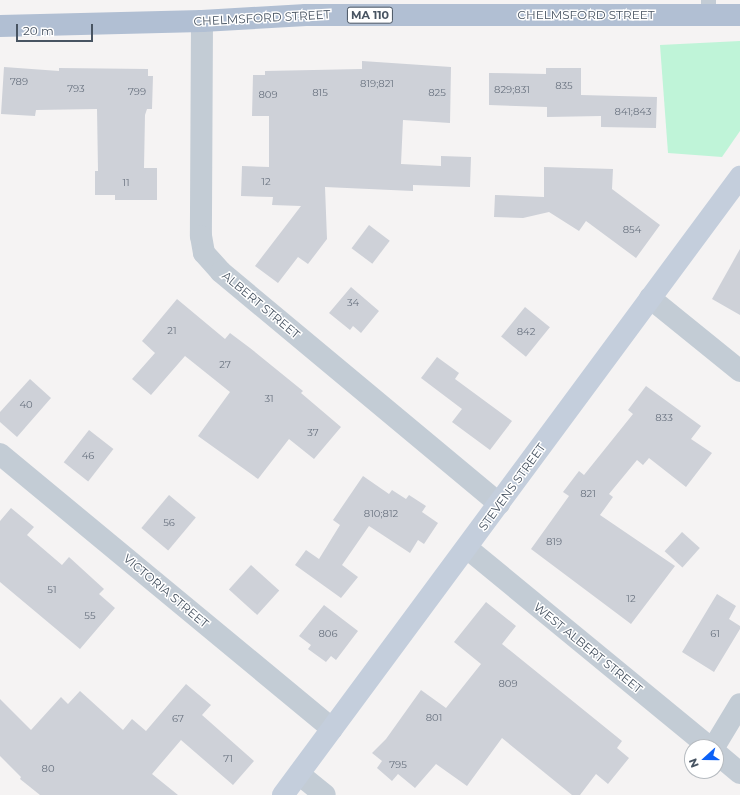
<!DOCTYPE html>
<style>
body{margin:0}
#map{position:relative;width:740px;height:795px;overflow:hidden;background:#f5f3f3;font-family:Montserrat,sans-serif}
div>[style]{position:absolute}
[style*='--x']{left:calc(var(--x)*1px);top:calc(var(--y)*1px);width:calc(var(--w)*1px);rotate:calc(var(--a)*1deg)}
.green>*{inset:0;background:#bff4d8}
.building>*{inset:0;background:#ced1d8;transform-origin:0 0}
.lane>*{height:15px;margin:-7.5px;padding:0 7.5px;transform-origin:7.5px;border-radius:7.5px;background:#c3ccd5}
.street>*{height:22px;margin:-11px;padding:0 11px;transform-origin:11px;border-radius:11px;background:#c3ccd5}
.secondary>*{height:22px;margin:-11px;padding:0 11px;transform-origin:11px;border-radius:11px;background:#c4cedc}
.primary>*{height:22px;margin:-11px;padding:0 11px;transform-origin:11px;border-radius:11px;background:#b1bfd3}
span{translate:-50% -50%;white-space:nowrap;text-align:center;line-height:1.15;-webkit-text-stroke:3px #fff;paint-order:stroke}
.number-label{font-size:10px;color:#6a7380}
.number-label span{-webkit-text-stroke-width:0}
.shield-label span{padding:1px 3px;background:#fff;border:1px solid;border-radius:3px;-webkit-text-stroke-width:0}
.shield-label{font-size:11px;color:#485462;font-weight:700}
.street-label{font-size:12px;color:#485462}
.north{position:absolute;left:684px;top:739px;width:40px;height:40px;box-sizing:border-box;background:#fff;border:1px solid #b6bbc0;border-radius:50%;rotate:249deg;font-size:11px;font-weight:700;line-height:16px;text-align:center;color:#485462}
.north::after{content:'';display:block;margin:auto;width:14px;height:18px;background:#0c61f6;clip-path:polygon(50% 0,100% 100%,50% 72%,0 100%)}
.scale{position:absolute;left:16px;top:24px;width:77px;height:18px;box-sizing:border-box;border:2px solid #485462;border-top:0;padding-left:5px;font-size:12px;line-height:14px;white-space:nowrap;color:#485462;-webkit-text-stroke:3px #fff;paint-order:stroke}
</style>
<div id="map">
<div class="green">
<i style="clip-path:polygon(740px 41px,740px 131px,722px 157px,668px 153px,660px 45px)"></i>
</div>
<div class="building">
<i style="clip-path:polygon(362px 61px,451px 67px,450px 123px,403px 120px,401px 164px,441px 166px,441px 156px,471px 157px,470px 187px,413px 185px,413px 191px,325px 187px,327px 239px,308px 264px,298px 257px,278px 283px,255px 266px,301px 206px,272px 205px,273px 197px,241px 196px,242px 166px,269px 167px,269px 116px,252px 116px,253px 75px,265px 75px,265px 71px,362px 69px)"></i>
<i style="clip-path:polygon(4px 67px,59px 71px,59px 68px,148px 69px,148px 76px,153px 76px,152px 109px,147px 109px,145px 115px,144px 168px,157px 168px,157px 200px,115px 200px,115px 195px,95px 195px,95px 171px,98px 171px,97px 109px,36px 110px,35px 116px,1px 114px)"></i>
<i style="clip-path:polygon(546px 68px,581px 68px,581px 95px,657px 97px,656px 128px,601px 127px,601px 116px,547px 117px,547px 107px,489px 105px,489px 73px,546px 74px)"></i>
<i style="clip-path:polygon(544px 167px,613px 169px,612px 189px,660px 225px,636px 258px,586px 221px,579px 231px,549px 212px,523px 218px,494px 217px,495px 195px,544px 197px)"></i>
<i style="left:369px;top:225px;width:26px;height:29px;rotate:37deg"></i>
<i style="clip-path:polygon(740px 249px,740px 315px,712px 299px)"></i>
<i style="clip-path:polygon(351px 287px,379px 311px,361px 333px,353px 326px,350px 330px,329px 313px)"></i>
<i style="clip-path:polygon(177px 299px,225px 339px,230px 333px,250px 348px,303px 391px,301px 393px,341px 427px,314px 459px,289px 439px,258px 479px,198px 436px,230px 392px,185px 356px,151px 395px,132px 379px,155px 353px,142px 341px)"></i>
<i style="left:525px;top:307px;width:32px;height:38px;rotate:39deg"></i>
<i style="clip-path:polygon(437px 357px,459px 373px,455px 379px,512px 421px,490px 450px,452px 422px,462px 409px,421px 378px)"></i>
<i style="clip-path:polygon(30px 379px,51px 398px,17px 437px,0 422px,0 412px)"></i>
<i style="clip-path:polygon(646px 386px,701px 426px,691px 439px,712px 453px,686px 487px,649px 458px,643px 465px,637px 460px,609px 494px,613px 497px,600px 515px,675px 566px,631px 624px,531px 549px,569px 496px,563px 492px,579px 471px,584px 475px,633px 414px,628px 410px)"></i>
<i style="left:89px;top:430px;width:31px;height:41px;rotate:38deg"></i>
<i style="clip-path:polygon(363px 476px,389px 494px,392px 490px,406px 499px,409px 495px,426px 506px,422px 512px,438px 523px,424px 544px,418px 540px,410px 553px,369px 526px,342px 565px,358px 577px,341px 598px,295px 565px,306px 550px,319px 559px,340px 525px,333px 520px)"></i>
<i style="left:169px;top:495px;width:35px;height:43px;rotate:40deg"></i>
<i style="clip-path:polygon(11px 508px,34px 527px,27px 535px,62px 565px,69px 557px,104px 589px,99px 594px,115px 608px,80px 649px,0 582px,0 521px)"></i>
<i style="left:682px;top:532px;width:24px;height:26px;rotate:42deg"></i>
<i style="left:251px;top:565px;width:38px;height:33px;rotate:42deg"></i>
<i style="clip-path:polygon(717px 594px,736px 606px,729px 619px,740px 626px,740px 629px,714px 672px,682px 652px)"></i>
<i style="clip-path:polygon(486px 602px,516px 626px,502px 644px,622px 741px,617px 748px,629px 758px,608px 784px,596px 774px,580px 795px,572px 795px,502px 738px,467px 786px,436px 764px,415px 788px,398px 774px,392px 781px,377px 768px,382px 761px,372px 753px,386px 739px,421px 690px,446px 708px,481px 664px,454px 642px)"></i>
<i style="clip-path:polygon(324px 605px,358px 631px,336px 660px,331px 656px,326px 662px,308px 649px,311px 645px,299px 636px)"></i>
<i style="clip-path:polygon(186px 684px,211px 705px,202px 715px,254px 761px,233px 785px,181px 740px,152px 774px,178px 795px,40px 795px,20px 779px,21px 777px,0 756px,0 699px,31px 730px,61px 697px,68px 704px,80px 691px,123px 730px,132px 719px,146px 731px)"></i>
</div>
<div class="lane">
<i style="--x:708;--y:0;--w:15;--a:90"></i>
</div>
<div class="street">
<i style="--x:202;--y:21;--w:215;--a:90.3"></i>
<i style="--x:201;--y:236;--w:17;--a:80"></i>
<i style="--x:204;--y:253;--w:25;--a:48"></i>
<i style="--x:221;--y:272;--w:362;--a:39.8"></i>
<i style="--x:650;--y:298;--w:116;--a:39"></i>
<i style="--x:0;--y:454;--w:431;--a:39.6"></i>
<i style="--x:467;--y:548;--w:313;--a:39.4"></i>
<i style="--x:714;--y:747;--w:50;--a:-58.8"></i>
<i style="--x:716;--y:753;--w:31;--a:40"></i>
<i style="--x:299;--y:774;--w:33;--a:39"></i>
</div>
<div class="secondary">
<i style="--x:283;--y:795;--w:769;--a:-53.52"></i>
</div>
<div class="primary">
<i style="--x:0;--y:26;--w:202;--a:-1.4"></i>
<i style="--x:202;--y:21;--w:104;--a:-3.3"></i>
<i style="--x:306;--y:15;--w:434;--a:0"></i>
</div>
<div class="number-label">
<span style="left:19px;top:82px">789</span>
<span style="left:377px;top:84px">819;821</span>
<span style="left:564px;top:86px">835</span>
<span style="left:76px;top:89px">793</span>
<span style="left:512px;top:90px">829;831</span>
<span style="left:137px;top:92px">799</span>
<span style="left:320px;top:93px">815</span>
<span style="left:437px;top:93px">825</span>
<span style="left:268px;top:95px">809</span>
<span style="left:633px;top:112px">841;843</span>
<span style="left:266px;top:182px">12</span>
<span style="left:126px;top:183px">11</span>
<span style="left:632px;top:230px">854</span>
<span style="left:353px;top:303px">34</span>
<span style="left:172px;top:331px">21</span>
<span style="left:526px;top:332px">842</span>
<span style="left:225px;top:365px">27</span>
<span style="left:269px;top:399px">31</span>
<span style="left:26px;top:405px">40</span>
<span style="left:664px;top:418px">833</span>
<span style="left:313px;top:433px">37</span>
<span style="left:88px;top:456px">46</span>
<span style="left:588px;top:494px">821</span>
<span style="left:381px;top:514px">810;812</span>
<span style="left:169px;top:523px">56</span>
<span style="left:554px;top:542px">819</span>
<span style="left:52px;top:590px">51</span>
<span style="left:631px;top:599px">12</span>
<span style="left:90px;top:616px">55</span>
<span style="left:328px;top:634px">806</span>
<span style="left:715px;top:634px">61</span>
<span style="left:508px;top:684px">809</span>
<span style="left:434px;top:718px">801</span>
<span style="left:178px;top:719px">67</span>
<span style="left:228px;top:759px">71</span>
<span style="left:398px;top:765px">795</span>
<span style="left:48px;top:769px">80</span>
</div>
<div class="shield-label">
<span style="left:370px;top:15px">MA 110</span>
</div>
<div class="street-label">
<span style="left:586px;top:15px">CHELMSFORD STREET</span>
<span style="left:262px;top:18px;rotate:-3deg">CHELMSFORD STREET</span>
<span style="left:261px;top:305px;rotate:40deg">ALBERT STREET</span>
<span style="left:512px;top:487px;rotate:-54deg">STEVENS STREET</span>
<span style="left:166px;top:591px;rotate:40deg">VICTORIA STREET</span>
<span style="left:588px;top:648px;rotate:39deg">WEST ALBERT STREET</span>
</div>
<div class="north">N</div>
<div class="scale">20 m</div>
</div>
